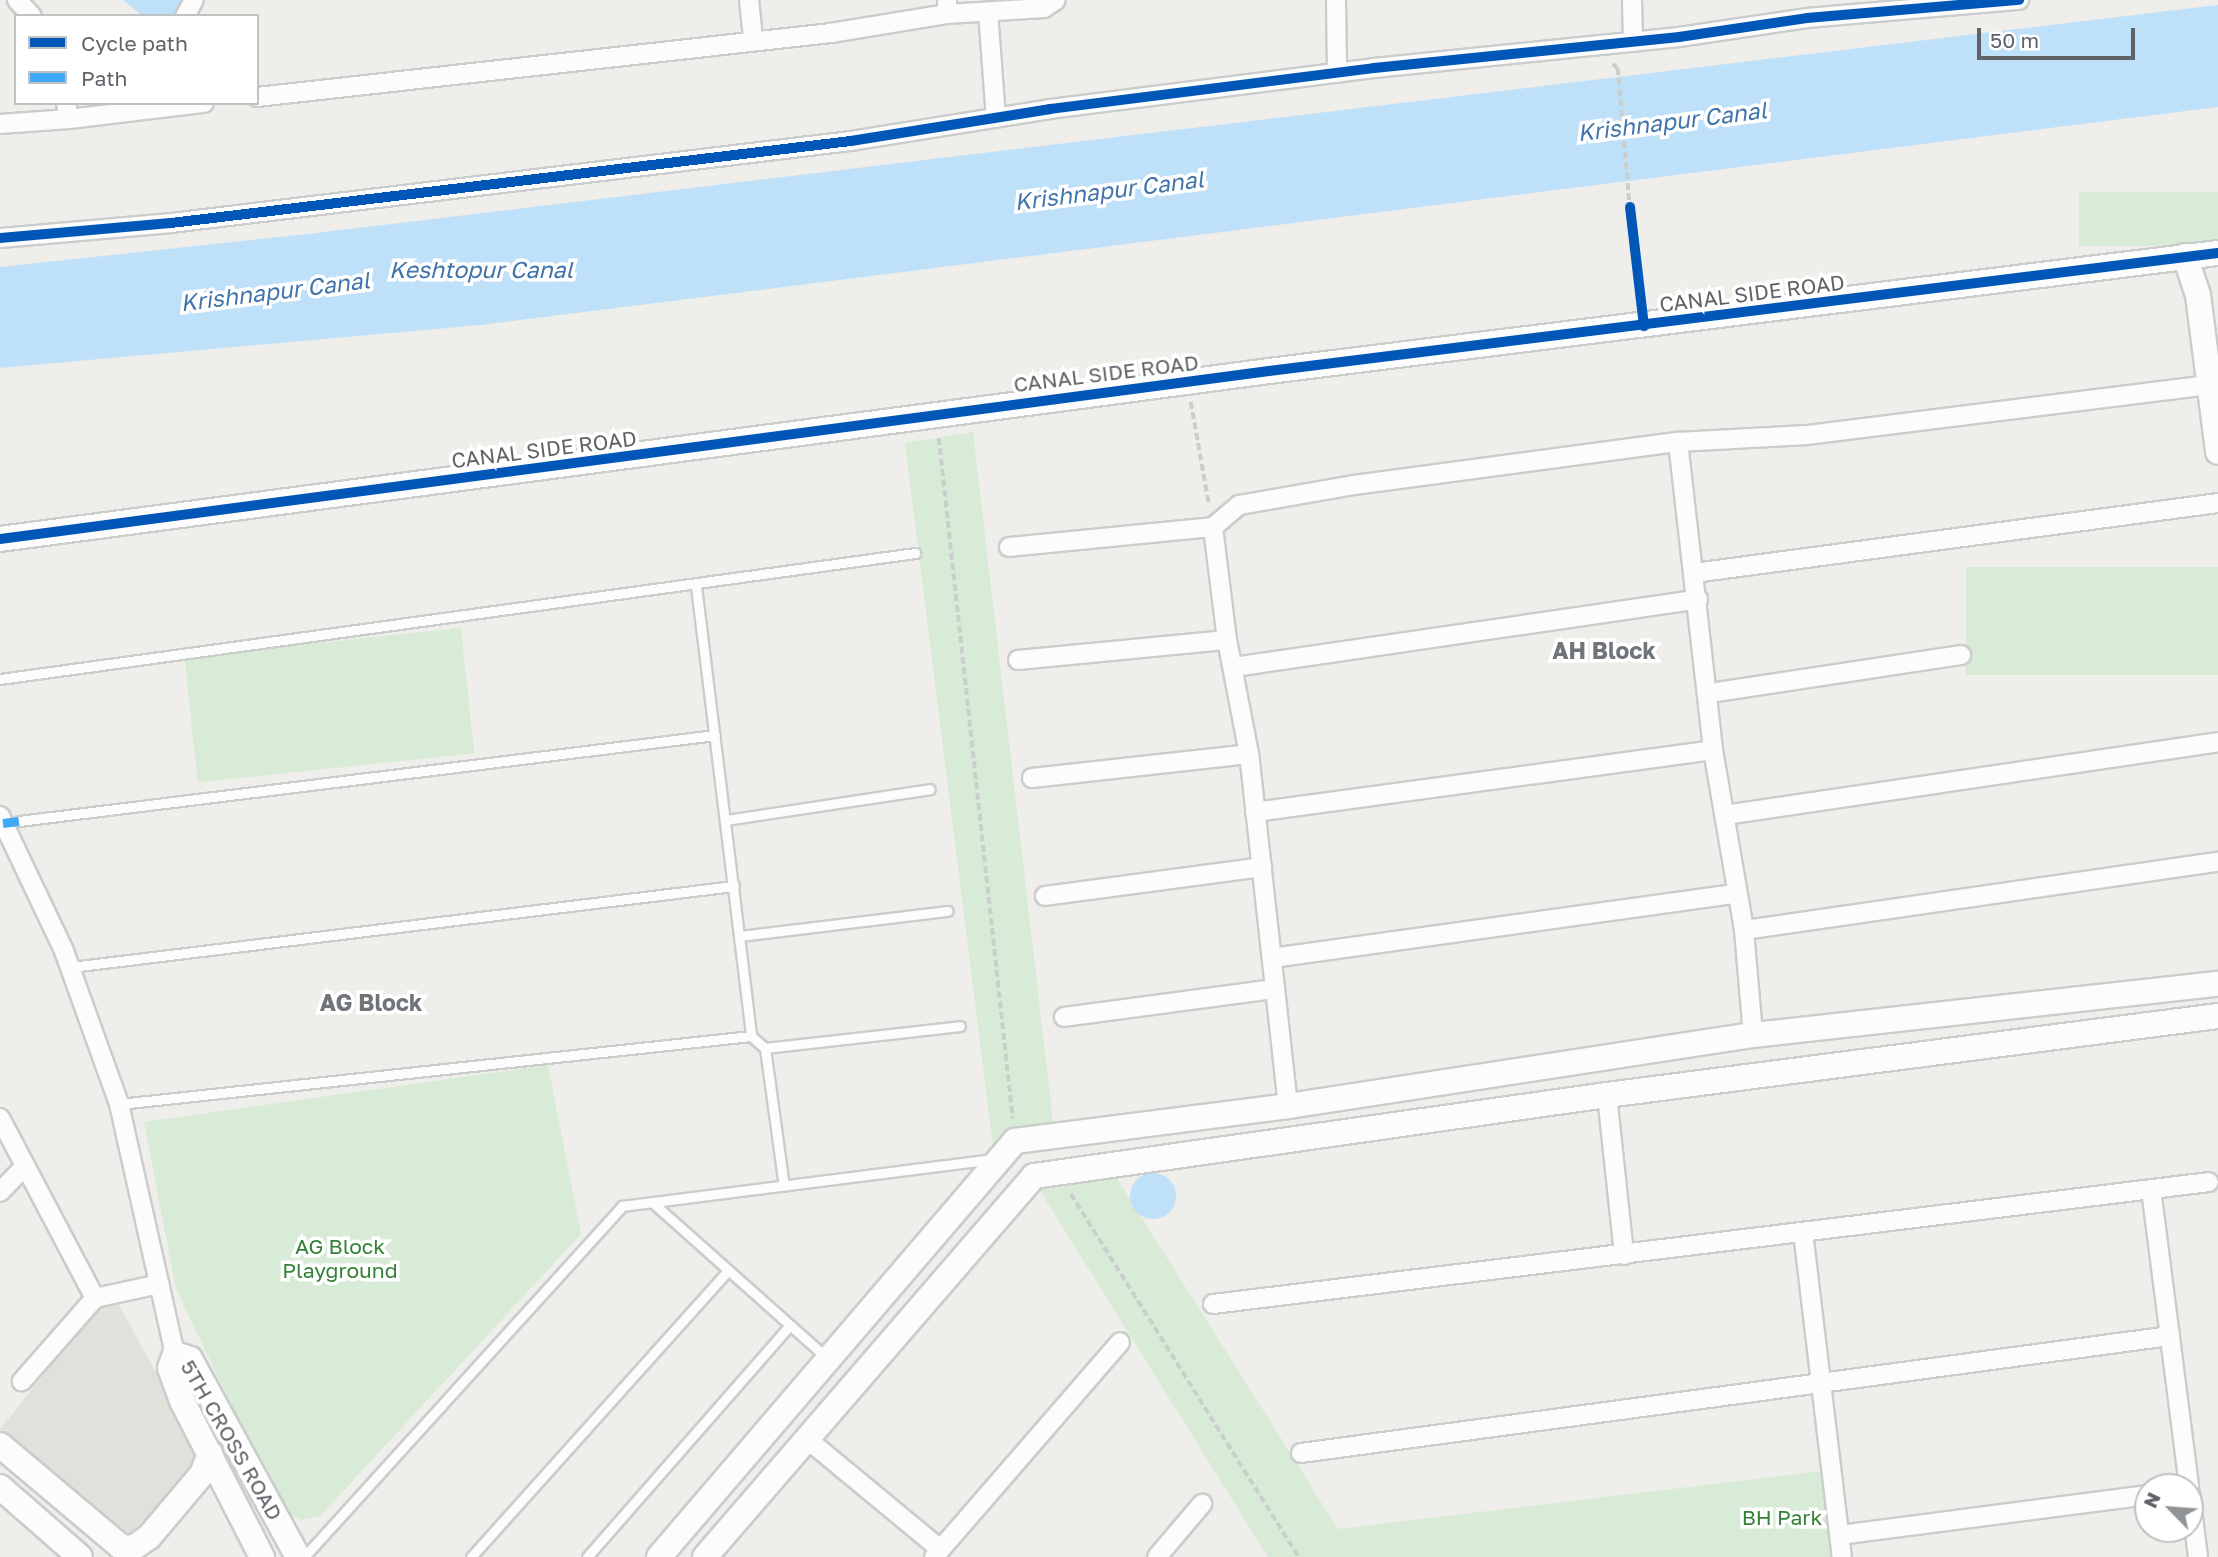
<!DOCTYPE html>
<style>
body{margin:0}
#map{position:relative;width:2218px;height:1557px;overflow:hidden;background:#efeeea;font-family:"Golos Text",sans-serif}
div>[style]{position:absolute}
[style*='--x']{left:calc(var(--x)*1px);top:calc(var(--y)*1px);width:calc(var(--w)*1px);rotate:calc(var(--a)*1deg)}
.education>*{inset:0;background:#e2e0da}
.green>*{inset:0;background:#d8ebd6;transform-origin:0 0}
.water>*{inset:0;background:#bfe0f9}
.round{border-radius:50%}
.path>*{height:3.5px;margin-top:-1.75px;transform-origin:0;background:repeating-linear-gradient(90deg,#cacfcc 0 7px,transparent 0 10.5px)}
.roads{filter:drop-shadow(2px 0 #cbcccc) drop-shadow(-2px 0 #cbcccc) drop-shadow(0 2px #cbcccc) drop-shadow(0 -2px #cbcccc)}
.lane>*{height:9px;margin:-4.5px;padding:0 4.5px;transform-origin:4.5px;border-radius:4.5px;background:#fdfcfc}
.street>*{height:18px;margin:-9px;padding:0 9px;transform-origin:9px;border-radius:9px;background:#fdfcfc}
.secondary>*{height:24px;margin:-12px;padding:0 12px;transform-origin:12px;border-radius:12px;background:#fdfcfc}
.quiet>*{height:9px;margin-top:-4.5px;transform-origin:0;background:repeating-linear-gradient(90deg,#3fa9f5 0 18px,transparent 0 27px)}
.cycleway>*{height:10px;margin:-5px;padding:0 5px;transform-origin:5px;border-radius:5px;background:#0057b8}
span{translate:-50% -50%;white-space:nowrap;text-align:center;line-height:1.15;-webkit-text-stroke:7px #fff;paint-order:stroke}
.street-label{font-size:21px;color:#5f6368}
.park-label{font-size:21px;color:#348238}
.water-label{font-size:23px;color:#4174aa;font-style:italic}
.neighbourhood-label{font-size:23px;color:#70757a;font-weight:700}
.legend{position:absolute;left:14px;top:14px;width:245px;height:91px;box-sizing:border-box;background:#fff;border:2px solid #bfc1c3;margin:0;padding:9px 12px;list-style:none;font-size:21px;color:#5f6368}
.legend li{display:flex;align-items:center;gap:14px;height:35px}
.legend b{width:35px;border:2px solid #bfc1c3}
.north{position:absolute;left:2134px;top:1473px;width:70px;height:70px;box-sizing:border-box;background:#fff;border:2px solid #bfc1c3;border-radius:50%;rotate:295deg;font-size:19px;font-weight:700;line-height:28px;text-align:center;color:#5f6368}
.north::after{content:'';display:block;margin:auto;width:24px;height:32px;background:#919496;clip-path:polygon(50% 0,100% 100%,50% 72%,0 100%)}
.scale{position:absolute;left:1977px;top:28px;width:158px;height:32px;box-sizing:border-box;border:4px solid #5f6368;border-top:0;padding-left:9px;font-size:21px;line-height:24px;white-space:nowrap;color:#5f6368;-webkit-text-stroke:5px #fff;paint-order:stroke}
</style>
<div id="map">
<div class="education">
<i style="clip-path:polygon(111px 1291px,198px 1448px,182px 1489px,124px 1544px,0 1429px)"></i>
</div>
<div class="green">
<i style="left:2218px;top:192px;width:54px;height:139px;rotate:90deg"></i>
<i style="clip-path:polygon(973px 432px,1054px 1130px,1012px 1133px,993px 1145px,905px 443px)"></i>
<i style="left:2218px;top:567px;width:108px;height:252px;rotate:90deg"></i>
<i style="left:461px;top:628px;width:126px;height:278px;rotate:84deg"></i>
<i style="clip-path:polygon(548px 1065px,581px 1234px,320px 1516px,301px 1520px,282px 1511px,176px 1289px,144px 1122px)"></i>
<i style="clip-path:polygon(1113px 1172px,1338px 1529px,1822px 1471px,1831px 1557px,1268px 1557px,1037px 1186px)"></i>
</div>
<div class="water">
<i style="clip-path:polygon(123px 0,191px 0,177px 16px,143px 16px)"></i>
<i style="clip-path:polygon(2218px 5px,2218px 107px,481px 325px,0 368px,0 267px,316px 233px)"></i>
<i class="round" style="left:1130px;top:1173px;width:46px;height:46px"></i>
</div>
<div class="path">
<i style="--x:1613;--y:64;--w:6;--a:39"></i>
<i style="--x:1618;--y:68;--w:140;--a:85.1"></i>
<i style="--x:1191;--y:402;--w:104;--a:80"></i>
<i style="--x:939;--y:438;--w:685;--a:83.8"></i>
<i style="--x:1071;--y:1194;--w:429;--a:57.9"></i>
</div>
<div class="roads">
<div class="lane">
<i style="--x:696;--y:586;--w:453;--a:83"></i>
<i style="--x:751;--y:1036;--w:18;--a:41"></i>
<i style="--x:765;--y:1048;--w:196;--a:-6.4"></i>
<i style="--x:0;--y:679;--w:924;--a:-7.84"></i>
<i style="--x:726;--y:820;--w:206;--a:-8.6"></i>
<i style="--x:19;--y:821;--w:701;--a:-7.04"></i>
<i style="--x:740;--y:936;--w:209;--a:-6.9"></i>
<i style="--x:71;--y:967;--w:668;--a:-6.97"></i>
<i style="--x:765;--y:1048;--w:139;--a:82.2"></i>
<i style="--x:119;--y:1104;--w:636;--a:-6.14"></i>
<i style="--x:653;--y:1203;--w:234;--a:41.7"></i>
<i style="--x:304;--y:1557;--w:474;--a:-47.8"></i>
<i style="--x:622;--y:1206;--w:374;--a:-7.2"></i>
<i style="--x:471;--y:1557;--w:385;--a:-48.1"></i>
<i style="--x:587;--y:1557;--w:308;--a:-48.8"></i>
</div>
<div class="street">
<i style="--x:17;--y:0;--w:22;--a:47"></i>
<i style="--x:749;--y:0;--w:39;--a:84"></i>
<i style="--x:1336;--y:0;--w:73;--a:89.2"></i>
<i style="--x:1632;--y:0;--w:42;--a:88.6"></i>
<i style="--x:988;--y:12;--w:106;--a:85.7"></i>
<i style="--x:947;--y:14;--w:97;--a:-3.5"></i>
<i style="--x:1044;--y:8;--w:14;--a:-34"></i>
<i style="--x:185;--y:16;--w:18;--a:-61"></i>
<i style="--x:257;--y:97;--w:578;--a:-6.36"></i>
<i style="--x:831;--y:33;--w:118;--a:-9.3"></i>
<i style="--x:947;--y:14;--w:14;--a:-90"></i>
<i style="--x:66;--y:103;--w:16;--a:79"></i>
<i style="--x:69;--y:119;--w:136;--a:-6.8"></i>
<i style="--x:0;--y:124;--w:69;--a:-4.1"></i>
<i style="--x:0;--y:238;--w:172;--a:-5"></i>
<i style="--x:171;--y:223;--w:685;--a:-6.88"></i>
<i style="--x:851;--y:141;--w:202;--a:-9.1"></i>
<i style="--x:1050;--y:109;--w:327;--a:-7.2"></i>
<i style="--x:1374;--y:68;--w:307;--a:-5.8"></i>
<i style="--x:1679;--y:37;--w:129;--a:-8.4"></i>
<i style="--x:1807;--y:18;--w:213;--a:-4.9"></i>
<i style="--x:1678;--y:442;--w:310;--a:83.5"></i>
<i style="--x:1713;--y:750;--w:183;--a:80.2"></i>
<i style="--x:1744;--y:930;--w:105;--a:85.1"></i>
<i style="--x:1009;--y:547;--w:205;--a:-5.6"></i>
<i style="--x:1694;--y:573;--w:529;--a:-7.61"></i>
<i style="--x:1018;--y:660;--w:210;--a:-5.5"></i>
<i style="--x:1234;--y:667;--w:469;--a:-8.3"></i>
<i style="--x:1710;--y:693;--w:254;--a:-8.6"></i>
<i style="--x:1032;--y:778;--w:218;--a:-6.3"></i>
<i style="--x:1255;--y:812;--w:462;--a:-7.7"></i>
<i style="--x:1725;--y:815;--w:498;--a:-8.4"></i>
<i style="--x:0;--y:816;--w:149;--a:64.6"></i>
<i style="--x:64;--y:951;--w:163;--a:70.2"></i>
<i style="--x:119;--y:1104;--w:256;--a:77.4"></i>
<i style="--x:1045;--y:896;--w:219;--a:-7.6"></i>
<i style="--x:1744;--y:930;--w:479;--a:-8.2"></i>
<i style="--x:1272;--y:958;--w:467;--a:-7.9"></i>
<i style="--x:1064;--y:1017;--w:213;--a:-7.6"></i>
<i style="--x:1607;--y:1095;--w:161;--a:83.9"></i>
<i style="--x:1288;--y:1106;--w:354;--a:-96.3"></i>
<i style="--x:1249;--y:754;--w:116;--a:-100.9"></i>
<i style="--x:1227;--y:640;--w:114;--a:-97.1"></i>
<i style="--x:1213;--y:527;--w:34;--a:-40"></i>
<i style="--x:1239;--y:505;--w:117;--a:-9.9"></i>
<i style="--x:1354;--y:485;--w:327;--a:-7.6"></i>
<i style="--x:1678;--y:442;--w:129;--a:-3.1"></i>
<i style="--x:1807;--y:435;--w:406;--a:-7.1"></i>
<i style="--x:0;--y:1118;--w:204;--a:62.2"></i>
<i style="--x:95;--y:1298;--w:111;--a:131.3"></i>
<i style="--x:2151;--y:1189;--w:300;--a:82.7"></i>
<i style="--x:0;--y:1192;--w:36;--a:-46"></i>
<i style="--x:1803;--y:1232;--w:327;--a:83.2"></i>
<i style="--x:95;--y:1298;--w:66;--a:-12.2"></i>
<i style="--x:1213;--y:1304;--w:1003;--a:-6.98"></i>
<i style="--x:807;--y:1439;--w:173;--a:39.6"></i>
<i style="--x:1301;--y:1453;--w:877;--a:-7.67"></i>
<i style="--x:2190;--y:1493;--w:64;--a:82.9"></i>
<i style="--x:1840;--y:1535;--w:311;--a:-7.4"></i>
<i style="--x:934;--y:1557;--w:284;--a:-49.1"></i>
<i style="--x:1157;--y:1557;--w:70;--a:-49.7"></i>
</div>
<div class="secondary">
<i style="--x:2185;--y:256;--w:41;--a:71.6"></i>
<i style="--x:2198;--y:295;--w:158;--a:82.7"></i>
<i style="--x:0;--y:539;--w:1280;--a:-7.54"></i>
<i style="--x:1269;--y:371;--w:956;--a:-7.09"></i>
<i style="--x:0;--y:1445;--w:158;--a:40.1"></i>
<i style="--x:121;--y:1547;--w:12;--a:5"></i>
<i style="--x:133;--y:1548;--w:19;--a:-35"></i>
<i style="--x:149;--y:1537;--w:82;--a:-49.9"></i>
<i style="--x:202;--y:1474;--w:22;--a:-68"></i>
<i style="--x:0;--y:1487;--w:106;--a:41.2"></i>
<i style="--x:262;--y:1557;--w:175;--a:-117.1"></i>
<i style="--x:182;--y:1401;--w:35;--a:-110"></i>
<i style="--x:170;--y:1368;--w:15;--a:-70"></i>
<i style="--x:175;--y:1354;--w:16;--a:18"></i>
<i style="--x:190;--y:1359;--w:226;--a:61.4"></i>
<i style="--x:659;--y:1557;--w:548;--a:-49.44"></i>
<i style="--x:1015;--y:1141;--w:275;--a:-7.3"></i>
<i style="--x:1288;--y:1106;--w:470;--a:-8.7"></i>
<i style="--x:1753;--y:1035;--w:468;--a:-6.3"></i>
<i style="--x:705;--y:1557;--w:503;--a:-49.19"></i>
<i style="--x:1034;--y:1176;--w:579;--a:-8.05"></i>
<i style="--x:1607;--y:1095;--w:616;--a:-7.37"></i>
</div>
</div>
<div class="quiet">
<i style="--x:3;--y:823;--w:16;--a:-7"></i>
</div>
<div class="cycleway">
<i style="--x:1630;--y:207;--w:120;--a:83.3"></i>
<i style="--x:0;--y:238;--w:172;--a:-5"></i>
<i style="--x:171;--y:223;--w:685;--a:-6.88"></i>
<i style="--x:851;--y:141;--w:202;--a:-9.1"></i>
<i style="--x:1050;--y:109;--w:327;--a:-7.2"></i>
<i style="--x:1374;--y:68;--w:307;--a:-5.8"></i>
<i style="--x:1679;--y:37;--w:129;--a:-8.4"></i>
<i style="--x:1807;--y:18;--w:213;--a:-4.9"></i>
<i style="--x:0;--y:539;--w:1280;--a:-7.54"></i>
<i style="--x:1269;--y:371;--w:956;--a:-7.09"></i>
</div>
<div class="street-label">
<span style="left:1752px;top:293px;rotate:-7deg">CANAL SIDE ROAD</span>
<span style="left:1106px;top:373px;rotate:-7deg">CANAL SIDE ROAD</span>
<span style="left:544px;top:449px;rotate:-7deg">CANAL SIDE ROAD</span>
<span style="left:232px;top:1440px;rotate:60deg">5TH CROSS ROAD</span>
</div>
<div class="park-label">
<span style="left:340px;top:1258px">AG Block<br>Playground</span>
<span style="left:1782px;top:1517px">BH Park</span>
</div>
<div class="water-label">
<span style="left:1672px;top:121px;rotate:-7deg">Krishnapur Canal</span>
<span style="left:1109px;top:190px;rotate:-7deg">Krishnapur Canal</span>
<span style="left:481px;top:269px">Keshtopur Canal</span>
<span style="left:275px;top:291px;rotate:-7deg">Krishnapur Canal</span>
</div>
<div class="neighbourhood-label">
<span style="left:1604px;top:650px">AH Block</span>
<span style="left:371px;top:1002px">AG Block</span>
</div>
<ul class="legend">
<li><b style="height:9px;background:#0057b8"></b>Cycle path</li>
<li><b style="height:9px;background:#3fa9f5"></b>Path</li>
</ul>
<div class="north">N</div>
<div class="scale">50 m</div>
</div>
